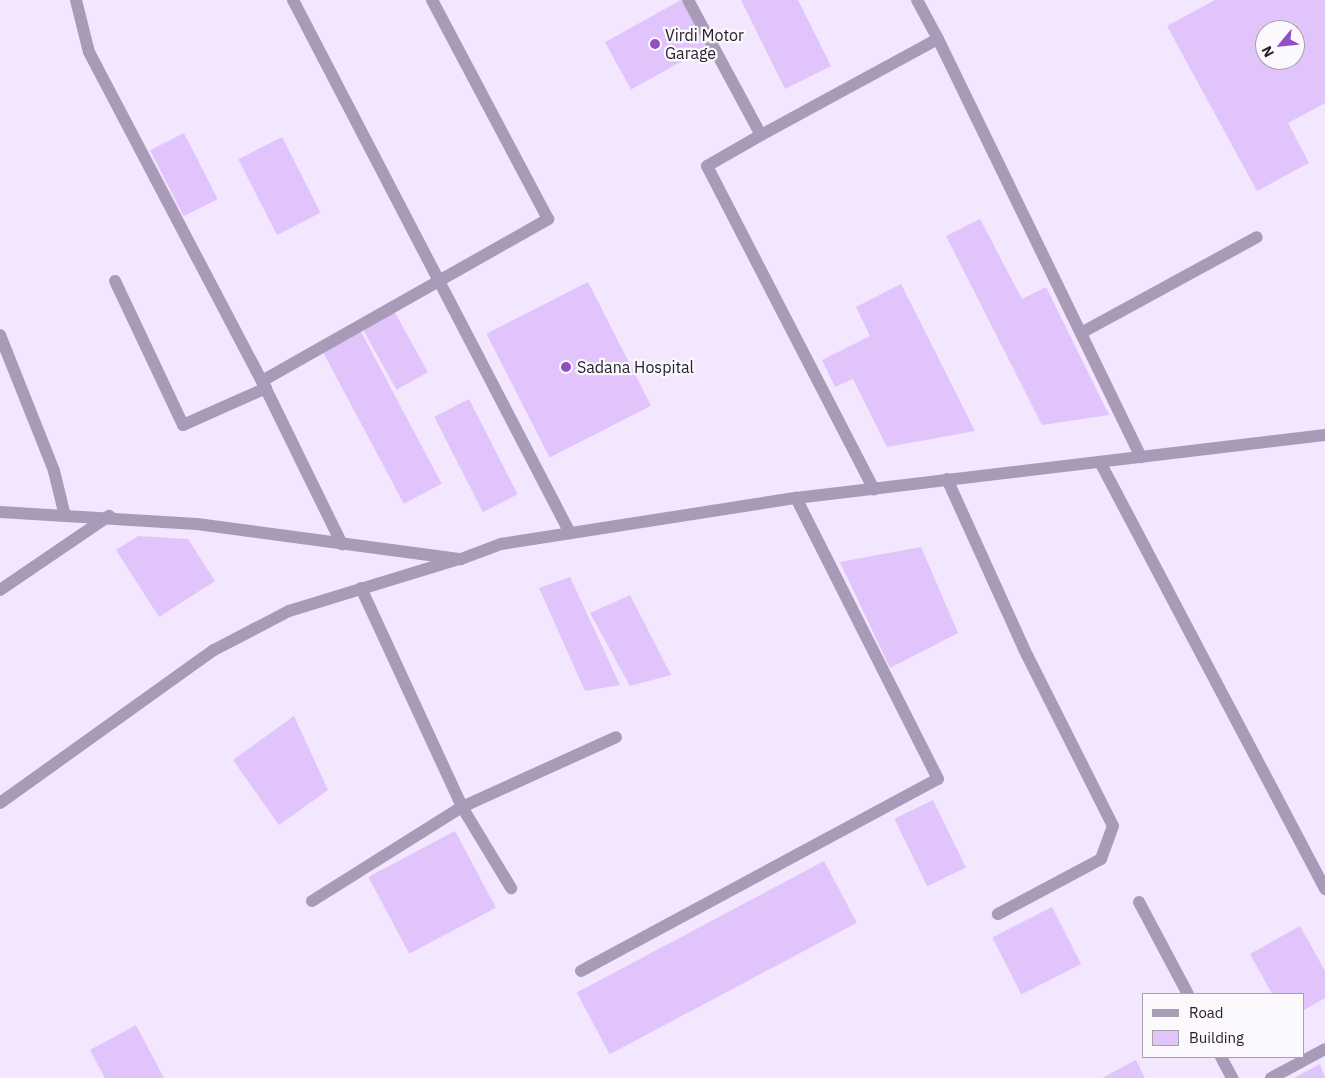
<!DOCTYPE html>
<style>
body{margin:0}
#map{position:relative;width:1325px;height:1078px;overflow:hidden;background:#f2e7fe;font-family:"IBM Plex Sans",sans-serif}
div>[style]{position:absolute}
[style*='--x']{left:calc(var(--x)*1px);top:calc(var(--y)*1px);width:calc(var(--w)*1px);rotate:calc(var(--a)*1deg)}
.building>*{inset:0;background:#e0c4fb;transform-origin:0 0}
.minor>*{height:12px;margin:-6px;padding:0 6px;transform-origin:6px;border-radius:6px;background:#a99ab8}
.dots>*{width:14px;height:14px;translate:-50% -50%;box-sizing:border-box;border:2px solid #fbf8fe;border-radius:50%}
span{translate:-50% -50%;white-space:nowrap;text-align:center;line-height:1.15;-webkit-text-stroke:4.5px #fbf8fe;paint-order:stroke}
.poi-label{font-size:16px;color:#27222c}
.left{translate:0 -50%;text-align:left}
.legend{position:absolute;left:1142px;top:993px;width:162px;height:65px;box-sizing:border-box;background:#fbf8fe;border:1px solid #a6a2aa;margin:0;padding:6px 9px;list-style:none;font-size:15px;color:#27222c}
.legend li{display:flex;align-items:center;gap:10px;height:25px}
.legend b{width:25px;border:1px solid #a6a2aa}
.north{position:absolute;left:1255px;top:20px;width:50px;height:50px;box-sizing:border-box;background:#fbf8fe;border:1px solid #a6a2aa;border-radius:50%;rotate:242deg;font-size:14px;font-weight:700;line-height:20px;text-align:center;color:#27222c}
.north::after{content:'';display:block;margin:auto;width:18px;height:22px;background:#924fc4;clip-path:polygon(50% 0,100% 100%,50% 72%,0 100%)}
</style>
<div id="map">
<div class="building">
<i style="left:681px;top:0;width:54px;height:87px;rotate:61deg"></i>
<i style="clip-path:polygon(741px 0,798px 0,831px 66px,785px 89px)"></i>
<i style="clip-path:polygon(evenodd,1215px 0,1325px 0,1325px 103px,1288px 123px,1309px 163px,1257px 191px,1167px 26px,1215px 0,1265px 30px,1295px 30px,1295px 60px,1265px 60px,1265px 30px)"></i>
<i style="left:184px;top:133px;width:74px;height:38px;rotate:63deg"></i>
<i style="left:282px;top:137px;width:85px;height:49px;rotate:63deg"></i>
<i style="clip-path:polygon(980px 219px,1022px 299px,1046px 287px,1109px 415px,1042px 425px,946px 236px)"></i>
<i style="left:588px;top:282px;width:139px;height:114px;rotate:63deg"></i>
<i style="clip-path:polygon(901px 284px,975px 431px,887px 447px,853px 379px,835px 387px,822px 360px,870px 336px,856px 307px)"></i>
<i style="left:394px;top:311px;width:70px;height:36px;rotate:61deg"></i>
<i style="left:360px;top:330px;width:174px;height:43px;rotate:62deg"></i>
<i style="left:469px;top:399px;width:107px;height:39px;rotate:63deg"></i>
<i style="clip-path:polygon(138px 536px,188px 539px,215px 581px,159px 617px,116px 550px)"></i>
<i style="clip-path:polygon(921px 547px,958px 633px,890px 668px,840px 562px)"></i>
<i style="clip-path:polygon(570px 577px,620px 685px,585px 691px,539px 588px)"></i>
<i style="clip-path:polygon(630px 595px,671px 675px,630px 686px,590px 613px)"></i>
<i style="clip-path:polygon(294px 716px,328px 790px,279px 825px,233px 760px)"></i>
<i style="left:933px;top:800px;width:75px;height:43px;rotate:64deg"></i>
<i style="left:455px;top:831px;width:87px;height:98px;rotate:62deg"></i>
<i style="left:824px;top:861px;width:70px;height:280px;rotate:62deg"></i>
<i style="left:1052px;top:907px;width:64px;height:67px;rotate:63deg"></i>
<i style="clip-path:polygon(1300px 926px,1325px 971px,1325px 998px,1304px 1010px,1304px 994px,1272px 994px,1250px 954px)"></i>
<i style="clip-path:polygon(136px 1025px,164px 1078px,105px 1078px,90px 1050px)"></i>
<i style="clip-path:polygon(1136px 1060px,1145px 1078px,1102px 1078px)"></i>
<i style="clip-path:polygon(1320px 1064px,1325px 1078px,1294px 1078px)"></i>
</div>
<div class="minor">
<i style="--x:76;--y:0;--w:54;--a:76"></i>
<i style="--x:89;--y:52;--w:372;--a:62.3"></i>
<i style="--x:262;--y:381;--w:182;--a:63.9"></i>
<i style="--x:293;--y:0;--w:601;--a:62.54"></i>
<i style="--x:688;--y:0;--w:153;--a:61.6"></i>
<i style="--x:761;--y:135;--w:62;--a:150.1"></i>
<i style="--x:707;--y:166;--w:364;--a:62.7"></i>
<i style="--x:938;--y:39;--w:465;--a:64.1"></i>
<i style="--x:761;--y:135;--w:201;--a:-28.5"></i>
<i style="--x:938;--y:39;--w:44;--a:-118.3"></i>
<i style="--x:115;--y:281;--w:159;--a:64.7"></i>
<i style="--x:183;--y:425;--w:91;--a:-24"></i>
<i style="--x:1081;--y:333;--w:200;--a:-28.6"></i>
<i style="--x:0;--y:335;--w:146;--a:68.3"></i>
<i style="--x:54;--y:471;--w:46;--a:76.3"></i>
<i style="--x:262;--y:381;--w:329;--a:-29.5"></i>
<i style="--x:548;--y:219;--w:248;--a:-117.9"></i>
<i style="--x:1100;--y:462;--w:483;--a:62.2"></i>
<i style="--x:947;--y:479;--w:193;--a:65.6"></i>
<i style="--x:1027;--y:655;--w:191;--a:63.3"></i>
<i style="--x:1113;--y:826;--w:35;--a:110"></i>
<i style="--x:1101;--y:859;--w:117;--a:151.9"></i>
<i style="--x:0;--y:512;--w:197;--a:3.5"></i>
<i style="--x:197;--y:524;--w:266;--a:7.6"></i>
<i style="--x:461;--y:559;--w:43;--a:-20.6"></i>
<i style="--x:501;--y:544;--w:299;--a:-8.9"></i>
<i style="--x:796;--y:498;--w:533;--a:-6.79"></i>
<i style="--x:361;--y:588;--w:241;--a:65.2"></i>
<i style="--x:462;--y:807;--w:95;--a:58.8"></i>
<i style="--x:0;--y:590;--w:132;--a:-34.2"></i>
<i style="--x:0;--y:803;--w:263;--a:-35.6"></i>
<i style="--x:214;--y:650;--w:85;--a:-27.5"></i>
<i style="--x:289;--y:611;--w:175;--a:-17"></i>
<i style="--x:312;--y:901;--w:177;--a:-32.1"></i>
<i style="--x:462;--y:807;--w:169;--a:-24.4"></i>
<i style="--x:1139;--y:902;--w:104;--a:62"></i>
<i style="--x:581;--y:971;--w:405;--a:-28.3"></i>
<i style="--x:938;--y:779;--w:315;--a:-116.8"></i>
<i style="--x:1221;--y:1057;--w:24;--a:62"></i>
<i style="--x:1271;--y:1078;--w:61;--a:-28.2"></i>
</div>
<div class="dots">
<i style="left:655px;top:44px;background:#924fc4"></i>
<i style="left:566px;top:367px;background:#924fc4"></i>
</div>
<div class="poi-label">
<span class="left" style="left:665px;top:44px">Virdi Motor<br>Garage</span>
<span class="left" style="left:577px;top:367px">Sadana Hospital</span>
</div>
<ul class="legend">
<li><b style="height:6px;background:#a99ab8"></b>Road</li>
<li><b style="height:14px;background:#e0c4fb"></b>Building</li>
</ul>
<div class="north">N</div>
</div>
